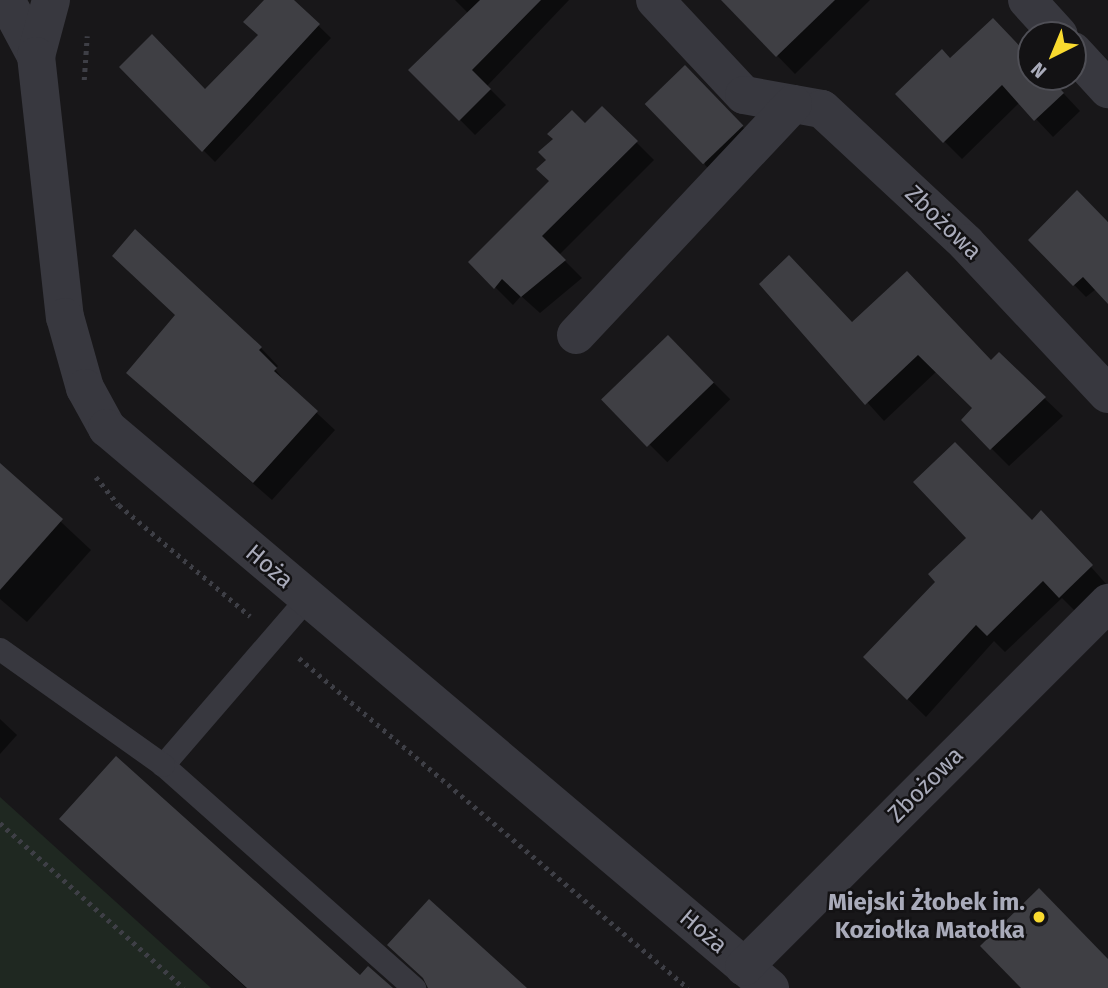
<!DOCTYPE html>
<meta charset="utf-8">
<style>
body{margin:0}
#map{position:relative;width:1108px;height:988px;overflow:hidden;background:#181719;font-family:"Fira Sans",sans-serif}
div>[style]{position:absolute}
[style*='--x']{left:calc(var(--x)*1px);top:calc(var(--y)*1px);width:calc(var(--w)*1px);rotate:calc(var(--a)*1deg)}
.green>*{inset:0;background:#1f2821}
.shadow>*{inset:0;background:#0007;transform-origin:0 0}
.building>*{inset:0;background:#3f3f44;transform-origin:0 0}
.path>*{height:4.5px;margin-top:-2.25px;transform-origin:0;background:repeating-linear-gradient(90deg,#3e3f46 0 3.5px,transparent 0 8.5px)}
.lane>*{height:23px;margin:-11.5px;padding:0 11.5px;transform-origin:11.5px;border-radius:11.5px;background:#38383f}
.street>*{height:38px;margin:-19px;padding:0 19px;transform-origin:19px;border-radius:19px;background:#38383f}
.dots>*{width:19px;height:19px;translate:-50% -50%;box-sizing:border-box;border:4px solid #131214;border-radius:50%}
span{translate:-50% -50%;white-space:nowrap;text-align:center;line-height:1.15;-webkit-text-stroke:5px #131214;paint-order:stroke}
.street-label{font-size:24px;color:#a9abba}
.poi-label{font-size:24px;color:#a9abba;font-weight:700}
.right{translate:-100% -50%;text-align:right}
.north{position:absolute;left:1017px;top:21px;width:70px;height:70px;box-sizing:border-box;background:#131214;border:2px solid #4f4f56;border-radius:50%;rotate:223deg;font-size:19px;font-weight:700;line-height:28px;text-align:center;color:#a9abba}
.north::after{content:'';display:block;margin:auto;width:24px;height:32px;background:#f9da2f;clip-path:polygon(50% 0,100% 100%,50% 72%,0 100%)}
</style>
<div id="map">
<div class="green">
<i style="clip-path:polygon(0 797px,211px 988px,0 988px)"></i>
</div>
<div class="shadow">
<i style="clip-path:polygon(267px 0,292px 0,331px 38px,215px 162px,121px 67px,205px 91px,260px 35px)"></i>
<i style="clip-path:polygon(455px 0,569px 0,487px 86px,506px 105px,475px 135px,411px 70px,469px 14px)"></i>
<i style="clip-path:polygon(723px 0,870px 0,795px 74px)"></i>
<i style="clip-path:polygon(1031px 60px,1031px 77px,1048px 77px,1080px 111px,1053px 137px,1020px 102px,962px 159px,897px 94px)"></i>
<i style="clip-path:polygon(702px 85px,759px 144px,723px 183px,705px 165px)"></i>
<i style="clip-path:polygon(602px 108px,654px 160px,559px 255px,582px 278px,540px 313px,521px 296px,513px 305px,470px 262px,551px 181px)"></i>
<i style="clip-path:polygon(1108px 221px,1108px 302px,1096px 289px,1086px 297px,1030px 240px)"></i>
<i style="clip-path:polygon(761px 284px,853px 324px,992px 362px,999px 355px,1063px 416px,1009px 466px,963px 420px,974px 408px,937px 371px,884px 421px)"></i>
<i style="left:668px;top:337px;width:88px;height:89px;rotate:45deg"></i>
<i style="clip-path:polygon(261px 348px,278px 366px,275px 369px,291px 389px,335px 430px,272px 500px,146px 390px)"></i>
<i style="clip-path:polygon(0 465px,91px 550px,27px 622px,0 599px)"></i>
<i style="clip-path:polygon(1032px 522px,1058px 530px,1108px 586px,1078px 614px,1062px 598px,1005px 652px,994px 641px,926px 717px,865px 657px)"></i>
<i style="clip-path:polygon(0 719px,17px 735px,0 754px)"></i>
<i style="clip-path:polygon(61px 819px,360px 977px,390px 988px,246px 988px)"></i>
</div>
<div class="building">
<i style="clip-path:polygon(264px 0,294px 0,320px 24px,202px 152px,119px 67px,152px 34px,205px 89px,258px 35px,243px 22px)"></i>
<i style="clip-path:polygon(480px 0,541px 0,472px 70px,491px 89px,459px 121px,408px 70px)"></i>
<i style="clip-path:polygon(721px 0,835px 0,776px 57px)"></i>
<i style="clip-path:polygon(993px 18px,1031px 58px,1031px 77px,1049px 77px,1064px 93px,1034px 121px,1002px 85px,943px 143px,895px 94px,942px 49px,950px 58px)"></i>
<i style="left:685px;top:65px;width:84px;height:56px;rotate:46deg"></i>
<i style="clip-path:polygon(602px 106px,638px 141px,542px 236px,566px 260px,521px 297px,502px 279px,494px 289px,468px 262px,549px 181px,536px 169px,546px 160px,538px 152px,553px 139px,547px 134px,572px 110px,585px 123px)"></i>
<i style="clip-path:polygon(1077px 190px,1108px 222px,1108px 304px,1083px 277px,1073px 286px,1028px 240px)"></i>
<i style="clip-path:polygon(135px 229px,262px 347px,259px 350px,277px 368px,274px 371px,318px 411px,253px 483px,126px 373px,175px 315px,112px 256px)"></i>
<i style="clip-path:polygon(789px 255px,852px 322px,907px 271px,991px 360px,999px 352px,1046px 397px,990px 450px,961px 420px,972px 408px,918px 355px,865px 405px,759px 284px)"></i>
<i style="left:668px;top:335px;width:66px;height:93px;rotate:46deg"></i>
<i style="clip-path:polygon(955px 442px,1032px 520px,1041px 510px,1093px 565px,1059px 598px,1043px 581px,987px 636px,976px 625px,907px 700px,863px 657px,935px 582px,928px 574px,966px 538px,913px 482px)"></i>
<i style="clip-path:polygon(0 463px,63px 519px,0 590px)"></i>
<i style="clip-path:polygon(116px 756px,360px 975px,368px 966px,393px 988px,247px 988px,59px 819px)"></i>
<i style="clip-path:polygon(1039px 888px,1108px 959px,1108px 988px,1021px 988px,980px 946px)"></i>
<i style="clip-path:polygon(429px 899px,527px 988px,428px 988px,423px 978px,387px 945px)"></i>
</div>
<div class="path">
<i style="--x:84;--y:80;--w:44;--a:-86.1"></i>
<i style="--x:96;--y:477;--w:36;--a:51"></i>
<i style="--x:119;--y:505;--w:172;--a:40.3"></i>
<i style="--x:299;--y:658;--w:510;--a:40.31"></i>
<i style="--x:0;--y:823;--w:247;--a:41.9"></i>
</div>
<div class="lane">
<i style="--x:307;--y:598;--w:221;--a:130.8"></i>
<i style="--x:163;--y:765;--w:336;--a:41.6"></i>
<i style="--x:0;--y:649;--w:200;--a:35.4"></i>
</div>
<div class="street">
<i style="--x:6;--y:0;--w:64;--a:61.8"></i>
<i style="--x:51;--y:0;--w:58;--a:105"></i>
<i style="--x:36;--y:56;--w:263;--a:83.7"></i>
<i style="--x:65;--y:317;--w:74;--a:74.3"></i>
<i style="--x:85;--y:388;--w:46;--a:61.2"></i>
<i style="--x:107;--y:428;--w:868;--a:40.19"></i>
<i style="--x:655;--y:0;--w:130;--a:46.9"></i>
<i style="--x:744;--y:95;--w:79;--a:10.2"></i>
<i style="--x:822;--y:109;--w:197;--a:42.9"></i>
<i style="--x:966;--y:243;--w:207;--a:46.8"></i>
<i style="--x:1027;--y:0;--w:47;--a:47.6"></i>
<i style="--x:1073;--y:51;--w:52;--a:47.4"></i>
<i style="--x:576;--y:335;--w:317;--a:-46.8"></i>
<i style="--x:744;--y:967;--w:515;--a:-45"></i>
</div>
<div class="dots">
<i style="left:1039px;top:917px;background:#f9da2f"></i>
</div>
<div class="street-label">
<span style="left:943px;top:223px;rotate:44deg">Zbożowa</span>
<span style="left:269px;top:567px;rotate:40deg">Hoża</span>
<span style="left:926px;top:785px;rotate:-45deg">Zbożowa</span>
<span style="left:703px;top:932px;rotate:40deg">Hoża</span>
</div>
<div class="poi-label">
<span class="right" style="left:1025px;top:917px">Miejski Żłobek im.<br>Koziołka Matołka</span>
</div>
<div class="north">N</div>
</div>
